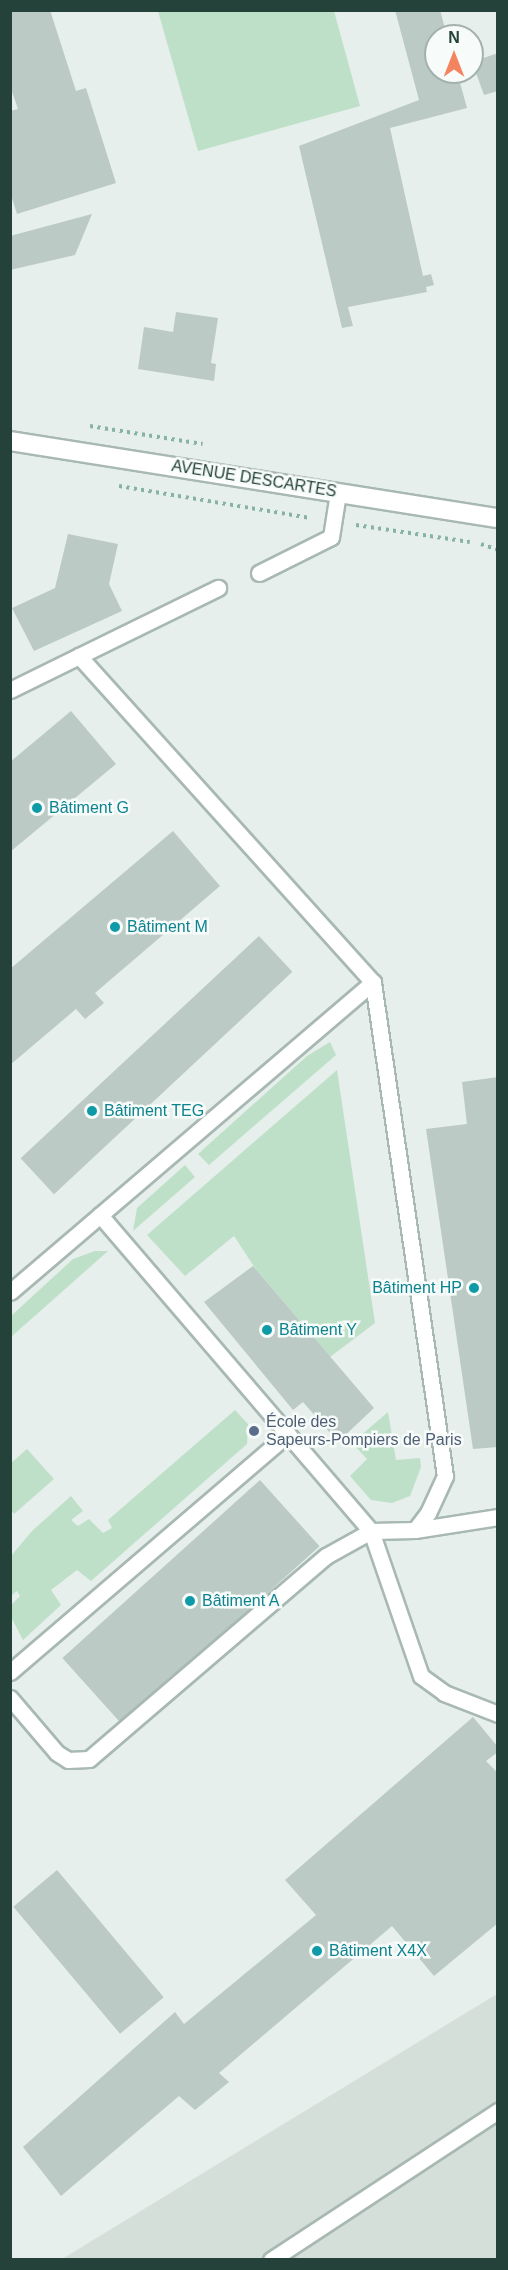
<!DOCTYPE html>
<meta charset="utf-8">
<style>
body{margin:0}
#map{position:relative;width:508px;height:2270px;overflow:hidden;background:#e6efeb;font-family:Arial,sans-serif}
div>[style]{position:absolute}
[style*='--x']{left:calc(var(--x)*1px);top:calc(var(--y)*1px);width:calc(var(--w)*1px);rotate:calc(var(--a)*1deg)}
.built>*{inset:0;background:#d4dfda}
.green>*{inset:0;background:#bfe0c8}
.building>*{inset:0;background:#bbcac4;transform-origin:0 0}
.path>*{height:4px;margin-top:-2px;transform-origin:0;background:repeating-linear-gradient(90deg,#86b3a5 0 3px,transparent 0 7.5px)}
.roads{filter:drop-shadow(2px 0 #a8b8b2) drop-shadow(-2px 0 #a8b8b2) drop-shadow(0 2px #a8b8b2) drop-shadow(0 -2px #a8b8b2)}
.service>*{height:15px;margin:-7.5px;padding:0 7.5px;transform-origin:7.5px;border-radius:7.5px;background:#fff}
.secondary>*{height:18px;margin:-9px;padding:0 9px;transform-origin:9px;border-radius:9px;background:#fff}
.dots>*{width:16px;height:16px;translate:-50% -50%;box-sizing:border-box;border:3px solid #f7fbf9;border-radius:50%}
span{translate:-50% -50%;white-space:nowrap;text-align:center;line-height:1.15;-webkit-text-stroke:5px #f7fbf9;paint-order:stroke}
.street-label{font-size:16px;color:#24423a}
.culture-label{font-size:16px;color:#0d838f}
.left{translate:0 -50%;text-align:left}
.right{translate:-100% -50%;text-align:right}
.service-label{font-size:16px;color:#4e5e75}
.frame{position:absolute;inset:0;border:12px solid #24423a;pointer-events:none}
.north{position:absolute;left:424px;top:24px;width:60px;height:60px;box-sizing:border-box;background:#f7fbf9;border:2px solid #a3b1ad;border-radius:50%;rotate:0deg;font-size:16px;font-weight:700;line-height:24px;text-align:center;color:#24423a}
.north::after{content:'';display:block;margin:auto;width:21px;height:27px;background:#f4845f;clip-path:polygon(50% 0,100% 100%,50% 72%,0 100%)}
</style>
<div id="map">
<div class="built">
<i style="clip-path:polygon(497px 1994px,497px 2259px,62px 2259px)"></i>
</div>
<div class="green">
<i style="clip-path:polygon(158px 11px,334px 11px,360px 106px,198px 151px)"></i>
<i style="clip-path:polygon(330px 1042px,336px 1055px,209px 1165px,198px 1154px,307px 1056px)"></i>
<i style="clip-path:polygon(337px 1070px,375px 1323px,330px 1357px,255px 1268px,234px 1236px,185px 1276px,147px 1235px)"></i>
<i style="clip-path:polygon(185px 1165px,195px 1177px,133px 1231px,137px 1208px)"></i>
<i style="clip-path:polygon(95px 1251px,108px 1251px,11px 1337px,11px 1316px,73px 1259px)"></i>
<i style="clip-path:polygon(235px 1410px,248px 1424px,247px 1444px,91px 1581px,77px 1570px,51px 1590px,61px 1605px,23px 1640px,11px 1617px,11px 1605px,20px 1596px,17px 1591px,11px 1596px,11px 1556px,32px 1531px,71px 1496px,83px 1511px,71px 1520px,78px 1526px,89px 1519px,103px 1533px,112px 1528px,108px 1520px)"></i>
<i style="clip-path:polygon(388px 1412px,396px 1460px,420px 1458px,421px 1467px,410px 1496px,392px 1503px,371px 1500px,350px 1476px,367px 1459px,352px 1443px)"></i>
<i style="clip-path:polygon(27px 1449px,54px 1479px,14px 1514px,11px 1510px,11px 1463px)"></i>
</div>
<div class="building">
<i style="clip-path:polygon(10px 10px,50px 10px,76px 91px,86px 88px,116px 183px,17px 214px,10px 192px,10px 111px,18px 109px,10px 86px)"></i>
<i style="clip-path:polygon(395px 10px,440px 10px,447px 36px,436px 36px,436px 72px,457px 72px,467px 108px,390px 128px,423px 276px,431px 274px,434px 285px,426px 287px,427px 292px,348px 307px,353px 326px,342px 328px,299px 146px,419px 100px)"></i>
<i style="clip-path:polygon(498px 53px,498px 91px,484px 95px,472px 62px)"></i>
<i style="clip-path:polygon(92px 214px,75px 255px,10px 270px,10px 236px)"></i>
<i style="clip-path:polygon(176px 312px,218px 318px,211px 363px,216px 364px,214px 381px,138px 369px,144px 327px,173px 332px)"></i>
<i style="clip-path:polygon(68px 534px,118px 544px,109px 584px,122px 611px,34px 651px,12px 608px,55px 588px)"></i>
<i style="clip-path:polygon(71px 711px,116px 764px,10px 852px,10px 762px)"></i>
<i style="clip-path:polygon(173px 831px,220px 886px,95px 993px,104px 1003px,85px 1019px,76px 1009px,10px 1065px,10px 969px)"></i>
<i style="left:259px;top:936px;width:49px;height:326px;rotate:47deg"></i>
<i style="clip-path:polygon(498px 1077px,498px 1447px,473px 1449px,426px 1129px,467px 1124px,462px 1082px)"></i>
<i style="clip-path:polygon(253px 1266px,374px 1408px,338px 1442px,303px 1402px,293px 1410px,204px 1302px)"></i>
<i style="left:260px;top:1480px;width:89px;height:266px;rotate:48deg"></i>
<i style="clip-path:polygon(473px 1717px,498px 1747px,498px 1752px,486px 1761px,498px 1773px,498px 1923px,434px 1976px,392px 1926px,219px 2073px,229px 2082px,195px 2110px,179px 2096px,61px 2196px,23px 2147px,175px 2012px,184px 2024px,316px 1915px,285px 1880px)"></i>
<i style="left:57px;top:1870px;width:166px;height:57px;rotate:50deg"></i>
</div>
<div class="path">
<i style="--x:90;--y:426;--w:114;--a:9.1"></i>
<i style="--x:119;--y:486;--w:194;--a:9.5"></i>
<i style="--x:356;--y:525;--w:115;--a:8.5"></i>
<i style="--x:481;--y:544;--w:18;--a:19"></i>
</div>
<div class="roads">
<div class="service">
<i style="--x:259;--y:573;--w:80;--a:-26.6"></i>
<i style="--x:331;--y:537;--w:45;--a:-81"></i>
<i style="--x:79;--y:656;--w:155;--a:-26.1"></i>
<i style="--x:10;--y:690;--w:77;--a:-26.2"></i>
<i style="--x:79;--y:656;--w:439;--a:48"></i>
<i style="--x:373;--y:982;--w:477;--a:139.5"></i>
<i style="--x:100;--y:1215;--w:416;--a:49.4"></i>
<i style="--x:371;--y:1531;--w:153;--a:71"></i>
<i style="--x:421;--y:1676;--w:29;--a:36"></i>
<i style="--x:444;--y:1693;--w:58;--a:21.3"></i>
<i style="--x:415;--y:1530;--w:84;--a:-8.9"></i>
<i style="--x:10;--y:1672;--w:366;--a:-40.6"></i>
<i style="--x:10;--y:1698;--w:72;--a:49.5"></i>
<i style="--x:57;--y:1753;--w:13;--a:32"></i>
<i style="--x:68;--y:1760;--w:21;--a:-3"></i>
<i style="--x:89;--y:1759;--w:312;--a:-40.6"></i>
<i style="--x:326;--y:1556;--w:51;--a:-29.1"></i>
<i style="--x:371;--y:1531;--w:44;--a:-1.3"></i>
<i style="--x:415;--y:1530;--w:21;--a:-53"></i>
<i style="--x:428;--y:1513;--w:41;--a:-65.3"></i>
<i style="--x:445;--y:1476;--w:499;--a:-98.3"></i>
<i style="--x:271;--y:2260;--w:272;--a:-33.3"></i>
</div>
<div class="secondary">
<i style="--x:10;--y:441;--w:494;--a:9"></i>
</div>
</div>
<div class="dots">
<i style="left:37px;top:808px;background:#0f9aa8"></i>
<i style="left:115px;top:927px;background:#0f9aa8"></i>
<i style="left:92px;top:1111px;background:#0f9aa8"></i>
<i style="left:474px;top:1288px;background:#0f9aa8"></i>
<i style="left:267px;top:1330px;background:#0f9aa8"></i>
<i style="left:254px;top:1431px;background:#5c6f8a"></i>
<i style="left:190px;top:1601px;background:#0f9aa8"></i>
<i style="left:317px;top:1951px;background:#0f9aa8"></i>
</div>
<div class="street-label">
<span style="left:254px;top:479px;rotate:9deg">AVENUE DESCARTES</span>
</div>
<div class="culture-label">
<span class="left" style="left:49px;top:808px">Bâtiment G</span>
<span class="left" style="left:127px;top:927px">Bâtiment M</span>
<span class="left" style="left:104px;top:1111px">Bâtiment TEG</span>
<span class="right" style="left:462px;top:1288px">Bâtiment HP</span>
<span class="left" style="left:279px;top:1330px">Bâtiment Y</span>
<span class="left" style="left:202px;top:1601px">Bâtiment A</span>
<span class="left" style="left:329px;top:1951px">Bâtiment X4X</span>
</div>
<div class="service-label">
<span class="left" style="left:266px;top:1431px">École des<br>Sapeurs-Pompiers de Paris</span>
</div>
<div class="frame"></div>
<div class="north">N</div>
</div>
